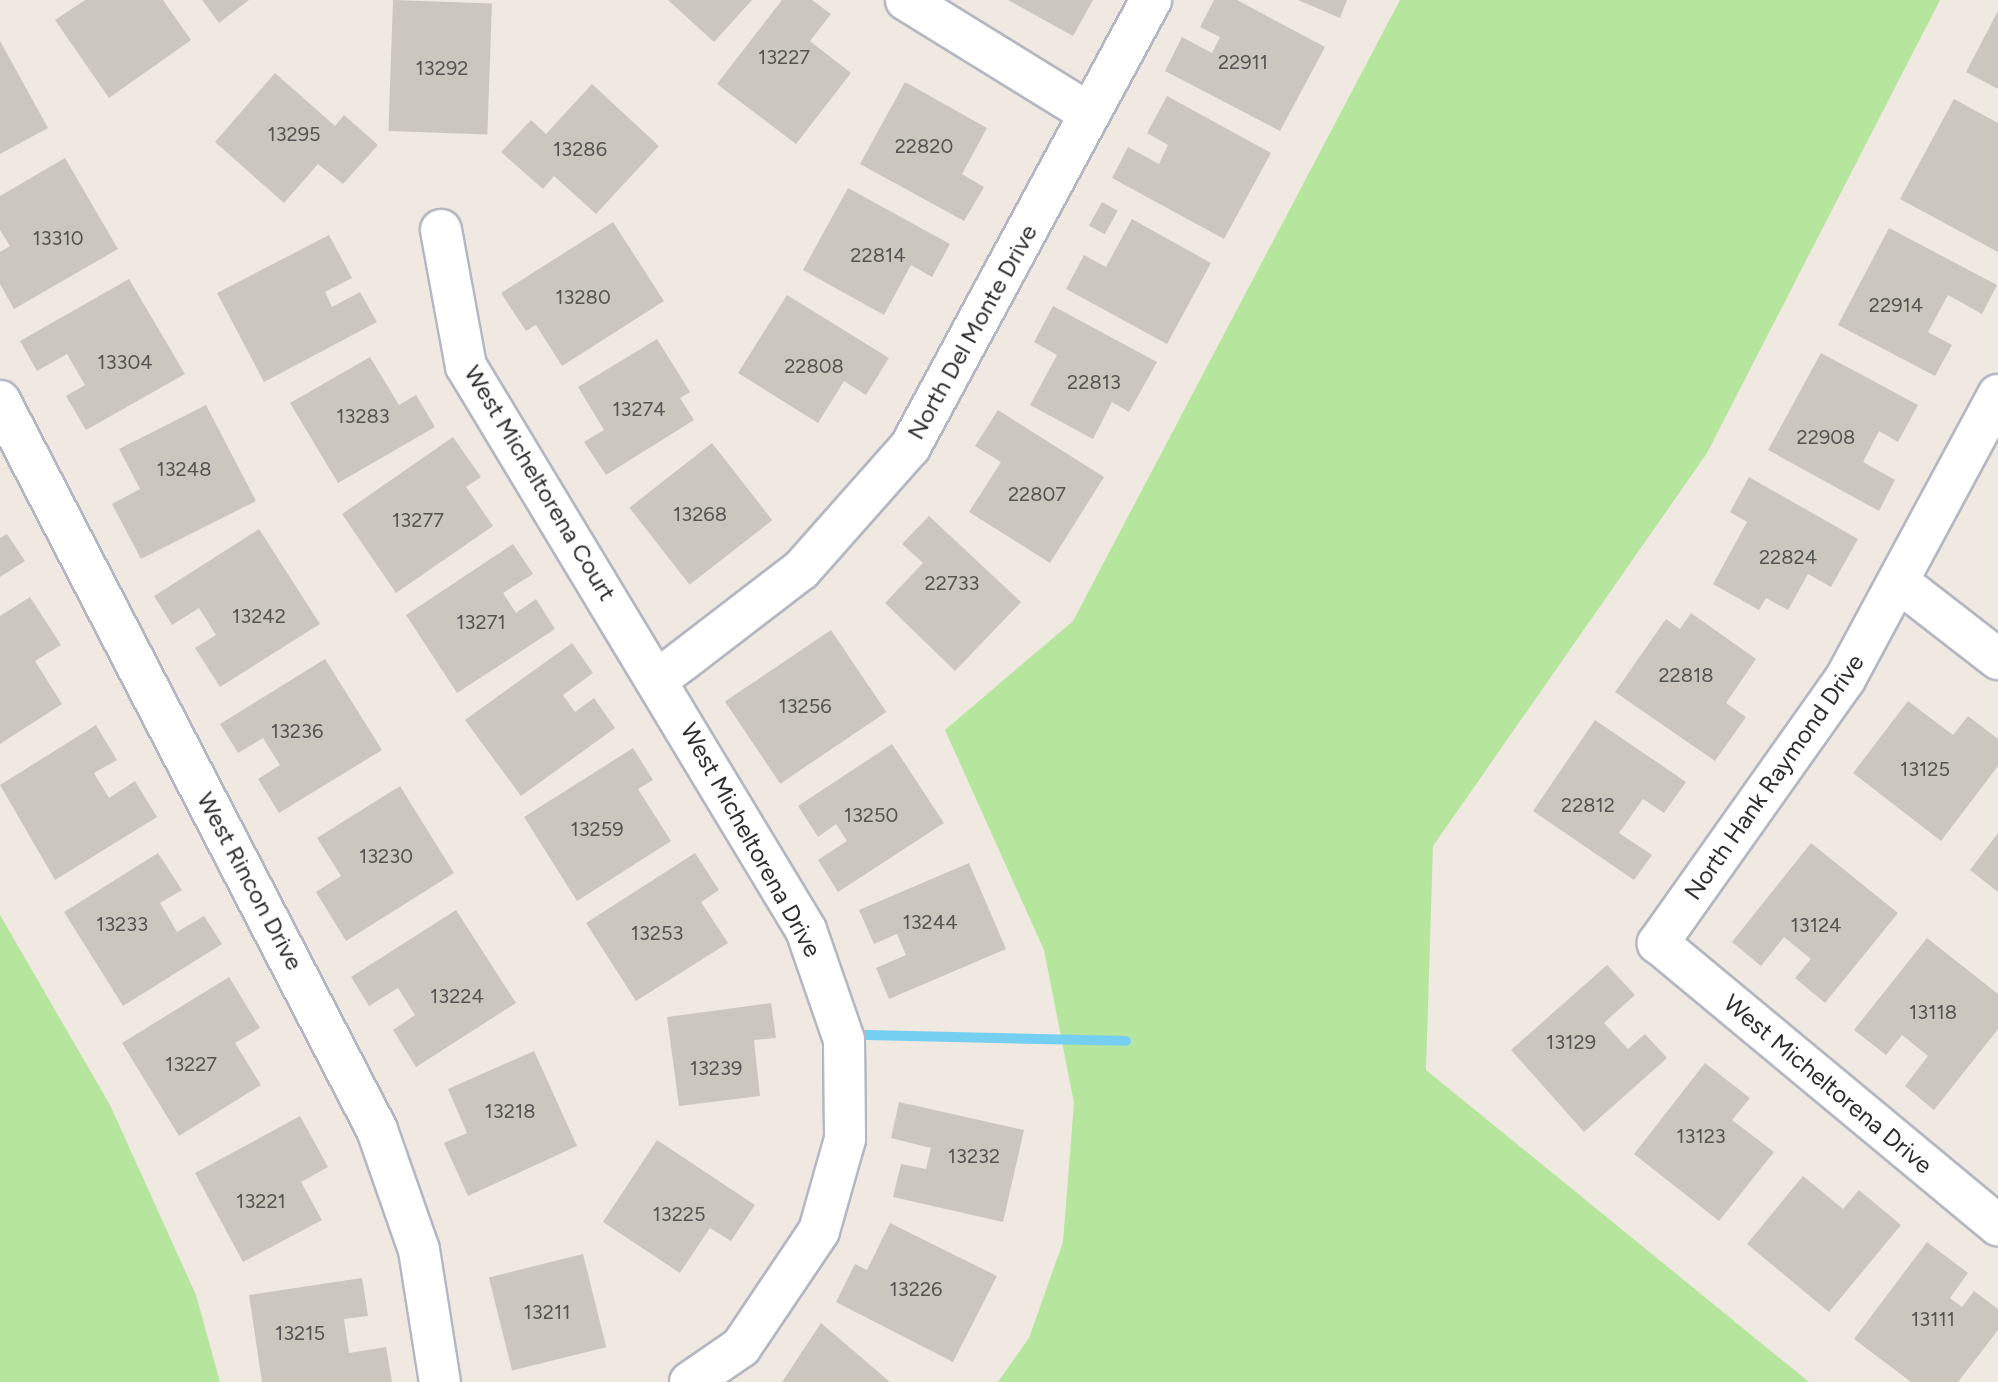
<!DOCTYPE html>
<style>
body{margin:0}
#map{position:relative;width:1998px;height:1382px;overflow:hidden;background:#efe9e1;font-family:Figtree,sans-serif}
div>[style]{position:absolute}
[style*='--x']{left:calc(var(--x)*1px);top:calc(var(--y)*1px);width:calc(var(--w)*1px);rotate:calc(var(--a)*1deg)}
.green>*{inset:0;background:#b6e59e}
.stream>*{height:10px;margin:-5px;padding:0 5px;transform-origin:5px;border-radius:5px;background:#75cff0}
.building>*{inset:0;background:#cbc7bf;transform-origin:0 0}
.roads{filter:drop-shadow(2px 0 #b4b7c1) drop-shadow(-2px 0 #b4b7c1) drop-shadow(0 2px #b4b7c1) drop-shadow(0 -2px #b4b7c1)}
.street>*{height:40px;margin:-20px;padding:0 20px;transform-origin:20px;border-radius:20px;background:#fff}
span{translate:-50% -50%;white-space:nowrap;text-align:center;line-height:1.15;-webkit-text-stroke:6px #fff;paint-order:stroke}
.number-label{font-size:20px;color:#555452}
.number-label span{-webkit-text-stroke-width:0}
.street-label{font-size:24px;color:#2e2e2e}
</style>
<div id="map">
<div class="green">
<i style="clip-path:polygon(1400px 0,1940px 0,1707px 453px,1433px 846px,1426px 1070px,1809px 1382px,998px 1382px,1029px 1338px,1063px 1242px,1074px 1103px,1044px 950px,945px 730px,1073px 621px)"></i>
<i style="clip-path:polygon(0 915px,110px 1105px,196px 1295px,220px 1382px,0 1382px)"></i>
</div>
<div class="stream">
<i style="--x:867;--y:1035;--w:259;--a:1.3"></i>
</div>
<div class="building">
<i style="clip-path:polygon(85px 0,163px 0,191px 40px,109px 98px,55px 20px)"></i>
<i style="clip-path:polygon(202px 0,249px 0,219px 23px)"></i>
<i style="left:393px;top:0;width:99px;height:131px;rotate:2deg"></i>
<i style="clip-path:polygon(668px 0,752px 0,714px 42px)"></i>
<i style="clip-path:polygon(782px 0,812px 0,831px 14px,810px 41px,851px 73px,796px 144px,717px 84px)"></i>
<i style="clip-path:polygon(1008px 0,1093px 0,1073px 36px)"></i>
<i style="clip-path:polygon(1214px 0,1237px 0,1325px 47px,1280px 131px,1165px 71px,1182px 37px,1212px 53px,1220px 37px,1200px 27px)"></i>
<i style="clip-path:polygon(1298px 0,1347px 0,1340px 18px)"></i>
<i style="clip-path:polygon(1998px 11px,1998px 89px,1966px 72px)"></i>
<i style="clip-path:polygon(0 41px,48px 128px,0 154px)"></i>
<i style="clip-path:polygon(275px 73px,335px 126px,344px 115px,378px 145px,343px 184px,318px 164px,284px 203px,215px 142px)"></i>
<i style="clip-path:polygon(905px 82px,987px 128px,962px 174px,984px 187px,964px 221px,860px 164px)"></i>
<i style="clip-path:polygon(592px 84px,659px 146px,596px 214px,554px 176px,543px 189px,501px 152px,531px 120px,546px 134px)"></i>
<i style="clip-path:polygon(1167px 96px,1271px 153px,1224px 239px,1112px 178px,1128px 147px,1159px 164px,1168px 145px,1147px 133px)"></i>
<i style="clip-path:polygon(1954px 99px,1998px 123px,1998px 252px,1900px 199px)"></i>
<i style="clip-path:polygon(65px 158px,118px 249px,14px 309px,0 284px,0 252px,10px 246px,0 230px,0 196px)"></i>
<i style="clip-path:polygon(848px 188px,950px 244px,932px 277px,911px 265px,884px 315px,803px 270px)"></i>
<i style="left:1102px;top:202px;width:18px;height:27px;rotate:29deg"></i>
<i style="clip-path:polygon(1132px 219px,1211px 263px,1167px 344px,1066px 289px,1084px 255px,1106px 267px)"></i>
<i style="clip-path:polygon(613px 222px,664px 301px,562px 366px,536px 325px,526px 331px,501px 293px)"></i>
<i style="clip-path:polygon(1889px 228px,1997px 285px,1982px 314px,1948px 295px,1928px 332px,1952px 345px,1935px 376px,1838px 325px)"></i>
<i style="clip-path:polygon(329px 235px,352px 278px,325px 292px,332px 307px,360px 292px,377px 322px,264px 382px,217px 293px)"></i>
<i style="clip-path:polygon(129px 279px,185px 374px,86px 430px,66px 396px,85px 385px,67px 354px,37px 371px,20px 341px)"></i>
<i style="clip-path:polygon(787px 295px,889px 358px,866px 395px,844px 381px,818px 423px,738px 373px)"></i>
<i style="clip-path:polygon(1053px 306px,1157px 362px,1129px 412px,1112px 402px,1093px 439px,1030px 405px,1057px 355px,1034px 342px)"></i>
<i style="clip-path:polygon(657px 339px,690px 392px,680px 398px,694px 420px,606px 475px,584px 442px,604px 430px,578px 387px)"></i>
<i style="clip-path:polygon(1821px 353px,1918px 405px,1898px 442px,1879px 431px,1863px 462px,1895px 480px,1879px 511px,1768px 450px)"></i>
<i style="clip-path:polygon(370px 357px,399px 405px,416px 395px,435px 427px,338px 483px,290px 403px)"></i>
<i style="clip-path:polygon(206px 405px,256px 501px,141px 559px,112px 504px,140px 489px,119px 449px)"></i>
<i style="clip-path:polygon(998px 410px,1104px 477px,1050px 563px,969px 512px,1001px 462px,975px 446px)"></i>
<i style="clip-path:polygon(453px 437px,481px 477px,466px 487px,493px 526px,396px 593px,342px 514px)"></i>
<i style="left:712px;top:443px;width:98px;height:105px;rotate:52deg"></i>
<i style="clip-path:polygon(1749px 477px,1858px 539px,1831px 587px,1808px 574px,1788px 610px,1766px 598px,1759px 610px,1713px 584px,1747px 522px,1730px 512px)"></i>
<i style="clip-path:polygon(929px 516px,1021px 602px,955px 671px,885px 603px,923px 563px,902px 544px)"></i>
<i style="clip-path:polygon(259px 529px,320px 624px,220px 687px,195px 648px,216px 635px,199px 608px,172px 625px,154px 596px)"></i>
<i style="clip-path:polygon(7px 534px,25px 561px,0 577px,0 538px)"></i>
<i style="clip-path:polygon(513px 544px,533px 574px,503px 593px,516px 613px,536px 599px,555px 629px,457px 693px,406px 615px)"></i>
<i style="clip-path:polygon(30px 597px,61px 645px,35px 661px,62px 704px,0 744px,0 616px)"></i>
<i style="clip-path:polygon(1691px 613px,1756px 659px,1726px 703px,1746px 717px,1715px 761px,1615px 692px,1666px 619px,1680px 629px)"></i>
<i style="left:831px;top:630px;width:99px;height:128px;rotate:56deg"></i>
<i style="clip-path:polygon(572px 643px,593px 673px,563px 695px,575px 712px,594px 698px,615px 728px,521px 796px,465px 720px)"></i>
<i style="clip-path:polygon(325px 659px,382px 750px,279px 813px,258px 779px,280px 765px,263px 738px,238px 753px,220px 724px)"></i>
<i style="clip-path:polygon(1908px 701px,1953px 735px,1968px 716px,1998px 739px,1998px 766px,1941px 841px,1853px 773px)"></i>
<i style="clip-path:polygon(1595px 720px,1686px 782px,1664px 813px,1643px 799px,1619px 833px,1652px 855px,1634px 880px,1533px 811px)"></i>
<i style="clip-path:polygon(96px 725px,117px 760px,94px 773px,109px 798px,135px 781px,157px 817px,55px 880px,0 785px)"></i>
<i style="clip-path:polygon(892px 744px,944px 823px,838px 892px,818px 860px,847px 841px,836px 824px,818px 837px,798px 806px)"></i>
<i style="clip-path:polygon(633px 748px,653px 780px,638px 789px,671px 841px,577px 901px,524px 817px)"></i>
<i style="clip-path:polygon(400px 786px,454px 873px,346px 941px,316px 892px,341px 876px,317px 838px)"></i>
<i style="clip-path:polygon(1998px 833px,1998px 892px,1970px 870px)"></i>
<i style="clip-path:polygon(1811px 843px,1898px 913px,1825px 1003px,1795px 978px,1811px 959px,1784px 937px,1761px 966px,1732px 942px)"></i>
<i style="clip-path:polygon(158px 853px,182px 890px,160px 903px,177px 932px,204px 916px,222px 944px,123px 1006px,64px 912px)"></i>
<i style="clip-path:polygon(695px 853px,719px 890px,701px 902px,728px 943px,636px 1001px,586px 923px)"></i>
<i style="clip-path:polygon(969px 863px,1006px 949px,889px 999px,876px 968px,906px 955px,897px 934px,874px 944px,859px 910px)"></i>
<i style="clip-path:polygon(456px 910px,516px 1003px,416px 1067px,393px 1030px,415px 1015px,398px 988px,369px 1006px,351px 977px)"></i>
<i style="clip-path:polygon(1927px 938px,1998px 994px,1998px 1029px,1934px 1110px,1905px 1086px,1928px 1056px,1902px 1035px,1886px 1055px,1854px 1030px)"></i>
<i style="clip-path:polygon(1607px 965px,1635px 995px,1604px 1023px,1628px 1049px,1645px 1034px,1667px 1058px,1584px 1132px,1511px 1050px)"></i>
<i style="clip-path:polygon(229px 977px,260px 1028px,235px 1043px,261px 1085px,179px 1136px,122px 1043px)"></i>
<i style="clip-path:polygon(771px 1003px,776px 1038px,754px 1040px,760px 1096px,679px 1106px,667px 1017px)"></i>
<i style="clip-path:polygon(534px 1051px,577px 1146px,468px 1196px,444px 1143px,467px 1133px,448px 1089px)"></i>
<i style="clip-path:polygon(1705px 1063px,1750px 1098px,1732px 1120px,1774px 1152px,1719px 1221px,1634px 1154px)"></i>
<i style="clip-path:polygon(899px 1102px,1024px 1130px,1003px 1222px,893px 1197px,901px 1164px,926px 1169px,931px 1148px,891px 1138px)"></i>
<i style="clip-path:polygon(300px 1116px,328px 1167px,301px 1182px,322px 1220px,243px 1262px,195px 1173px)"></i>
<i style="clip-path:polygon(657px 1140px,755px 1205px,731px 1241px,710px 1228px,680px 1273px,603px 1222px)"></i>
<i style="clip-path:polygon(1803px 1176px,1843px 1209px,1859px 1190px,1901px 1225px,1829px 1312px,1747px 1244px)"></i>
<i style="clip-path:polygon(890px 1223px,997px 1276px,953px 1362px,836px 1302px,855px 1264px,867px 1270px)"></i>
<i style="clip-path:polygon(1927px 1242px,1968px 1273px,1950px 1298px,1962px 1307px,1974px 1291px,1998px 1309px,1998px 1330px,1958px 1382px,1911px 1382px,1854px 1339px)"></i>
<i style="left:583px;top:1254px;width:96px;height:97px;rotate:76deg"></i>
<i style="clip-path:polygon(362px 1278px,368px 1316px,344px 1319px,349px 1353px,386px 1347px,392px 1382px,262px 1382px,249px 1295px)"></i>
<i style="clip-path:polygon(821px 1323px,890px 1382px,782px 1382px)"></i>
</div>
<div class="roads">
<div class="street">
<i style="--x:906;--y:0;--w:215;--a:31.7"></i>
<i style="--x:441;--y:230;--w:138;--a:79.6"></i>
<i style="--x:466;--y:366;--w:659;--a:58.92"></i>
<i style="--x:806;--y:930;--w:116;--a:70.9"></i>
<i style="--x:844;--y:1040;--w:99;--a:89.4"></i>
<i style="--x:845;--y:1139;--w:96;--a:105.8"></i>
<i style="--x:819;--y:1231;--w:140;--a:123.9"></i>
<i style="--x:741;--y:1347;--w:62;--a:145.5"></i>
<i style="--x:1998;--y:395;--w:323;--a:118.3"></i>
<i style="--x:1845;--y:679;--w:324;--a:125.3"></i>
<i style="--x:1658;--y:943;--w:442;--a:39.7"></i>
<i style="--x:0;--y:401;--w:821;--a:62.65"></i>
<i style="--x:377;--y:1130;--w:127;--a:70.7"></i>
<i style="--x:419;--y:1250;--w:134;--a:81"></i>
<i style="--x:1900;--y:583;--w:124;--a:37.8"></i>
<i style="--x:660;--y:678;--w:178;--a:-37.5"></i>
<i style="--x:801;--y:570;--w:164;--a:-48.5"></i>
<i style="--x:910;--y:447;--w:508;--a:-61.67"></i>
</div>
</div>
<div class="number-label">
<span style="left:784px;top:57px">13227</span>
<span style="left:1243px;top:62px">22911</span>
<span style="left:442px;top:68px">13292</span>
<span style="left:294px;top:134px">13295</span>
<span style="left:924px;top:146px">22820</span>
<span style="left:580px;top:149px">13286</span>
<span style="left:58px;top:238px">13310</span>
<span style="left:878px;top:255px">22814</span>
<span style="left:583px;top:297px">13280</span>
<span style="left:1896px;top:305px">22914</span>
<span style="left:125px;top:362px">13304</span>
<span style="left:814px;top:366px">22808</span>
<span style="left:1094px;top:382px">22813</span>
<span style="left:639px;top:409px">13274</span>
<span style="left:363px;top:416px">13283</span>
<span style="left:1826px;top:437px">22908</span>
<span style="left:184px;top:469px">13248</span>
<span style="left:1037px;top:494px">22807</span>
<span style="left:700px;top:514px">13268</span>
<span style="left:418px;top:520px">13277</span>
<span style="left:1788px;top:557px">22824</span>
<span style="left:952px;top:583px">22733</span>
<span style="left:259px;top:616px">13242</span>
<span style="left:481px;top:622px">13271</span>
<span style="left:1686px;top:675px">22818</span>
<span style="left:805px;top:706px">13256</span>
<span style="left:297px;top:731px">13236</span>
<span style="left:1925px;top:769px">13125</span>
<span style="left:1588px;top:805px">22812</span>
<span style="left:871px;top:815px">13250</span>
<span style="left:597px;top:829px">13259</span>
<span style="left:386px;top:856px">13230</span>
<span style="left:930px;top:922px">13244</span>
<span style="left:122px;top:924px">13233</span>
<span style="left:1816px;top:925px">13124</span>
<span style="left:657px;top:933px">13253</span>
<span style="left:457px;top:996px">13224</span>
<span style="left:1933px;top:1012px">13118</span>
<span style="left:1571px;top:1042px">13129</span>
<span style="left:191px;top:1064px">13227</span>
<span style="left:716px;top:1068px">13239</span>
<span style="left:510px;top:1111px">13218</span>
<span style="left:1701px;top:1136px">13123</span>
<span style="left:974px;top:1156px">13232</span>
<span style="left:261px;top:1201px">13221</span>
<span style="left:679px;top:1214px">13225</span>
<span style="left:916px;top:1289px">13226</span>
<span style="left:547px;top:1312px">13211</span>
<span style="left:1933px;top:1319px">13111</span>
<span style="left:300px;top:1333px">13215</span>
</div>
<div class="street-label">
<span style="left:972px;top:332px;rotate:-61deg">North Del Monte Drive</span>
<span style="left:540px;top:483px;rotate:59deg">West Micheltorena Court</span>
<span style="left:1774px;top:777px;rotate:-55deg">North Hank Raymond Drive</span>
<span style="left:751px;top:840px;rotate:61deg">West Micheltorena Drive</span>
<span style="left:250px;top:881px;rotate:62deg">West Rincon Drive</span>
<span style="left:1828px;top:1084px;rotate:40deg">West Micheltorena Drive</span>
</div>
</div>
